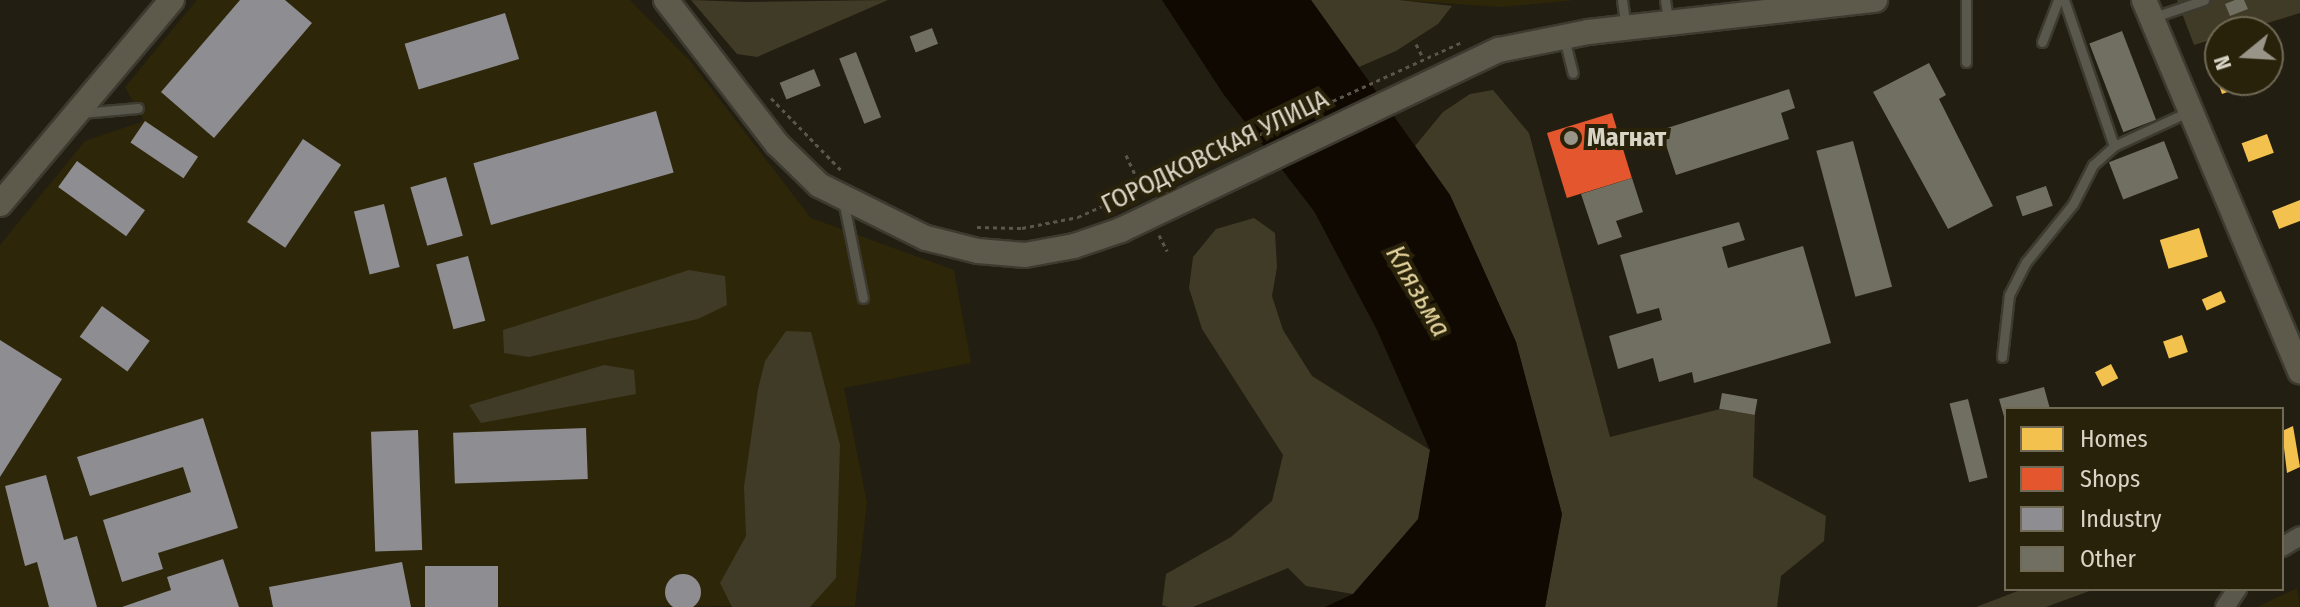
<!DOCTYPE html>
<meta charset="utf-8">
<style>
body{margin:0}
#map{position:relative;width:2300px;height:607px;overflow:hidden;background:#221e11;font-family:"Fira Sans Condensed",sans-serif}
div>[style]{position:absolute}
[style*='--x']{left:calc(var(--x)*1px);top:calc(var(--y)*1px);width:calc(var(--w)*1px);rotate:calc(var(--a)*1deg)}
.built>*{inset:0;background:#2e2608}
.green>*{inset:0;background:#403b27}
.water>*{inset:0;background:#100902}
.homes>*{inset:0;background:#f2c14e;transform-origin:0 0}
.shops>*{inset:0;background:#e4572e;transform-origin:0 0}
.industry>*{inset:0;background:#8d8d92;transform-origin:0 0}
.round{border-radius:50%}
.building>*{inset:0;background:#716e62;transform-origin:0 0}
.path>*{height:3px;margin-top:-1.5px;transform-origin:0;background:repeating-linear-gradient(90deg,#59564c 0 4px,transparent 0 8px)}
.roads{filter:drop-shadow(2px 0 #3d3a30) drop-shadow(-2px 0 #3d3a30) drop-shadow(0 2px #3d3a30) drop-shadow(0 -2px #3d3a30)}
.service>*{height:9px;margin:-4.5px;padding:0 4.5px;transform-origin:4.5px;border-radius:4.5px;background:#5a574c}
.minor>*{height:18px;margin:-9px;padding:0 9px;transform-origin:9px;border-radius:9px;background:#5a574c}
.secondary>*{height:24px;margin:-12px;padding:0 12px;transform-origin:12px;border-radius:12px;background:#5d594b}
.dots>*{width:22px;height:22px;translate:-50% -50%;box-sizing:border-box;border:4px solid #29220a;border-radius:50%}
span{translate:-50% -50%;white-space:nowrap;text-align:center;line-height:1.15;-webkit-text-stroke:8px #29220a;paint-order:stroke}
.poi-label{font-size:26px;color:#d8d4c6;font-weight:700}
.left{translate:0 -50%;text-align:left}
.street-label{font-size:26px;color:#d8d4c6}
.water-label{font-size:28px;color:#e3d29c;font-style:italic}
.legend{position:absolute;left:2004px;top:407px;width:280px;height:184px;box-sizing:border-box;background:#29220a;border:2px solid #6f6955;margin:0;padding:10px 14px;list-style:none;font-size:24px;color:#d8d4c6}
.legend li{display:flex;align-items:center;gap:16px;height:40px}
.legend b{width:40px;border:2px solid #6f6955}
.north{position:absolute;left:2204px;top:16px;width:80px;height:80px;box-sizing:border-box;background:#29220a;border:2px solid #6f6955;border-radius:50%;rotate:252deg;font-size:22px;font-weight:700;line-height:32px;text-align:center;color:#d8d4c6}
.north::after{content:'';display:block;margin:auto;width:28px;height:36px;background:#989487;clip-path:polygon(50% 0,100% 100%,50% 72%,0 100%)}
</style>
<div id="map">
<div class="built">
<i style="clip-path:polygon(197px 0,630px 0,690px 61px,811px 218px,954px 270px,971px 363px,844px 388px,867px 503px,855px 606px,0 607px,0 245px,85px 141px,144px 121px,125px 87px)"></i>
<i style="clip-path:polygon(1399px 0,1576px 0,1502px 7px)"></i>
<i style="clip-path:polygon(2297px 588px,2300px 607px,2257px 607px)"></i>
</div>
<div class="green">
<i style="clip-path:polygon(691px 0,747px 2px,888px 0,757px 57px,737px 54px)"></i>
<i style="clip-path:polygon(1311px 0,1399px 0,1452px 6px,1438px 24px,1396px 51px,1359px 67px)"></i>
<i style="clip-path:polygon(2177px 0,2300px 0,2300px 13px,2238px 32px,2220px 32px,2220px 37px,2194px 45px)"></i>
<i style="clip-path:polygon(1493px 90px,1529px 133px,1610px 437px,1720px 409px,1755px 415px,1753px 477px,1826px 516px,1824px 541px,1781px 576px,1777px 607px,1545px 607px,1562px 514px,1516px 342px,1450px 195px,1415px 146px,1443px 112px,1470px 94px)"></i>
<i style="clip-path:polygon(1254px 218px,1275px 233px,1277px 267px,1272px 296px,1283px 330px,1312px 376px,1430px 450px,1419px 519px,1353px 594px,1306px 586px,1288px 568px,1193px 607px,1168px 607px,1162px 605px,1166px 574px,1231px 537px,1272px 501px,1283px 455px,1202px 329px,1189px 288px,1193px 257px,1216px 229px)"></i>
<i style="clip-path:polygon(689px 270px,725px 276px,727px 305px,698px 319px,529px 357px,504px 353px,503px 330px)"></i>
<i style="clip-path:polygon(786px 331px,811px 332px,840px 445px,836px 578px,810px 607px,732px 607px,720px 583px,746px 536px,744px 487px,758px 389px,765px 361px)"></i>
<i style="clip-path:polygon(604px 365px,634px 370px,636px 394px,481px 423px,469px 405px)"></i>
<i style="clip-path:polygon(2023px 589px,2095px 589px,2046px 607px,1976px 607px)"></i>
</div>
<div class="water">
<i style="clip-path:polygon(1162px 0,1311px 0,1450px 195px,1516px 342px,1562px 514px,1545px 607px,1325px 607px,1353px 594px,1418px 519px,1430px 450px,1377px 330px,1314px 211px,1224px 95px)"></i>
</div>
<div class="homes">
<i style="clip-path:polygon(2220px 69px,2220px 80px,2242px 80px,2244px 86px,2222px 94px,2214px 71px)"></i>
<i style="left:2267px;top:134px;width:20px;height:27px;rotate:70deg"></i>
<i style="clip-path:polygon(2300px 200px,2300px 221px,2279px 229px,2272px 211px)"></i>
<i style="left:2199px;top:228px;width:30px;height:41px;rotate:73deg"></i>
<i style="left:2221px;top:291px;width:12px;height:21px;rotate:66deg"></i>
<i style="left:2182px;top:335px;width:18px;height:20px;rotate:71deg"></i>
<i style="left:2111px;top:364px;width:16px;height:18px;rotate:63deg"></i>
<i style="clip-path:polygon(2293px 426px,2300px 467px,2287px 473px,2282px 431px)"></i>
</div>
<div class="shops">
<i style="left:1612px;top:113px;width:68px;height:68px;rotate:73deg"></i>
</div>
<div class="industry">
<i style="clip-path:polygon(240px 0,285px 0,312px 23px,214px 138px,161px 92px)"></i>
<i style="left:505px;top:13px;width:48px;height:105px;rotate:73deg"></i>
<i style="left:656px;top:111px;width:64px;height:190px;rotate:74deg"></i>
<i style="left:145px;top:121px;width:64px;height:26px;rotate:34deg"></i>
<i style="left:303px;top:139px;width:46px;height:100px;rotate:34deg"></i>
<i style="left:77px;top:161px;width:84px;height:32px;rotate:36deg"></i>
<i style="left:446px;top:177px;width:61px;height:37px;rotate:74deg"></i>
<i style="left:384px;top:204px;width:65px;height:31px;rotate:76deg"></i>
<i style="left:468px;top:256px;width:67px;height:33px;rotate:75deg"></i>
<i style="left:102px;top:306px;width:59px;height:38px;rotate:36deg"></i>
<i style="clip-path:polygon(0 340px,62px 379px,0 477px)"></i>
<i style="clip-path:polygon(203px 418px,238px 528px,158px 553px,163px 569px,122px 582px,103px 520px,191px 492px,183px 467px,90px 496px,77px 457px)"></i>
<i style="left:586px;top:428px;width:51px;height:133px;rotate:88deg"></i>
<i style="left:418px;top:430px;width:120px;height:47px;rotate:88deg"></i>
<i style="clip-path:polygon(46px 475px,64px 540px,77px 536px,97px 607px,49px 607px,37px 562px,25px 566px,5px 486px)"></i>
<i style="clip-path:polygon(223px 559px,239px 607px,122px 607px,171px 590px,167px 577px)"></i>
<i style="clip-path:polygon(402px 562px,411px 607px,273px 607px,269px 587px)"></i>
<i style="left:425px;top:566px;width:73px;height:41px"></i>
<i class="round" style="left:665px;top:574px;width:36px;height:36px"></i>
</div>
<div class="building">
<i style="clip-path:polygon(2235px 0,2244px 0,2248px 9px,2230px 16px,2225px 4px)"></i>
<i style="left:932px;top:28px;width:17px;height:24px;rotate:69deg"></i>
<i style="left:2122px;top:31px;width:95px;height:35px;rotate:69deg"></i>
<i style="left:856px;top:52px;width:70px;height:18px;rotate:69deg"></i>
<i style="clip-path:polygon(1929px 63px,1946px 95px,1939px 99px,1993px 206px,1948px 229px,1873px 92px)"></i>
<i style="left:814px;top:69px;width:18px;height:37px;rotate:68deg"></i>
<i style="clip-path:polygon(1789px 89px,1795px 108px,1781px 113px,1789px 139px,1676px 175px,1661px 130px)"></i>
<i style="left:1853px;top:141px;width:151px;height:38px;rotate:75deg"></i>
<i style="left:2164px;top:141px;width:40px;height:59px;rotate:69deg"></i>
<i style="clip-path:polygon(1632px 178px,1643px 212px,1616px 221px,1622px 237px,1598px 245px,1581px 194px)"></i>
<i style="left:2046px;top:186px;width:21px;height:32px;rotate:71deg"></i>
<i style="clip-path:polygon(1739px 222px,1745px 240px,1722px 247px,1728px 268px,1803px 246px,1831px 343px,1694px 383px,1692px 372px,1659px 382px,1653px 358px,1618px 369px,1609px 336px,1662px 320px,1659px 308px,1637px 314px,1620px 255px)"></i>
<i style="clip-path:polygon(2044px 387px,2050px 409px,2006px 409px,2005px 420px,1999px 399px)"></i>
<i style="left:1722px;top:393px;width:36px;height:16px;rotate:10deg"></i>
<i style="left:1968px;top:399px;width:81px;height:19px;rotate:76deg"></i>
</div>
<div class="path">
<i style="--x:1416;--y:44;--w:16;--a:63"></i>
<i style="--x:771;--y:98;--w:103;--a:45.8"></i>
<i style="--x:1126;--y:155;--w:40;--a:65"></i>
<i style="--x:977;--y:227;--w:45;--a:1.3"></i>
<i style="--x:1022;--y:228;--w:57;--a:-11.1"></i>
<i style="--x:1078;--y:217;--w:422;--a:-24.5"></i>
<i style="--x:1159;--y:235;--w:18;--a:63"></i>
</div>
<div class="roads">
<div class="service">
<i style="--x:1622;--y:0;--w:27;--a:82"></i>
<i style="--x:1665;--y:0;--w:20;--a:81"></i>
<i style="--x:2064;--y:0;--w:154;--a:71.1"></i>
<i style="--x:2154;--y:17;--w:53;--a:-18.8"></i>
<i style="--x:1564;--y:38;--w:36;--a:76"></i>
<i style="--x:2042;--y:42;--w:45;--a:-69.1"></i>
<i style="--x:1966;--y:62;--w:62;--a:-90"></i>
<i style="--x:81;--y:113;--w:57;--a:-5"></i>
<i style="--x:843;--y:200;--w:100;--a:78.5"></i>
<i style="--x:2002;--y:357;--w:62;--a:-83.6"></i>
<i style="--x:2009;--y:295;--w:37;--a:-63"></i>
<i style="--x:2026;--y:262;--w:75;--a:-51"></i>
<i style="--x:2073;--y:204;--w:44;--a:-62.9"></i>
<i style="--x:2093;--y:165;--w:28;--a:-42"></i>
<i style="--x:2114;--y:146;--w:84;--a:-24.7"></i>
</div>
<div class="minor">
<i style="--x:2282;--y:547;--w:21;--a:-31"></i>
<i style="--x:2225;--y:607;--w:22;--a:-56"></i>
</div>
<div class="secondary">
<i style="--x:666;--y:0;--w:182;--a:52.4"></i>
<i style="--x:777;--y:144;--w:59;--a:44.3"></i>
<i style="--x:819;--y:185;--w:119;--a:26.4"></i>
<i style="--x:926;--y:238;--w:54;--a:14"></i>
<i style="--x:978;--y:251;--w:47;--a:4.9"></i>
<i style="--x:1025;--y:255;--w:50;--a:-10.4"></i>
<i style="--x:1074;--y:246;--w:50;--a:-18.8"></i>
<i style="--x:1121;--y:230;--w:419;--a:-25.5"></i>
<i style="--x:1499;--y:50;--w:91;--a:-11.4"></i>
<i style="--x:1588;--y:32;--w:289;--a:-6.4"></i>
<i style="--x:2144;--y:0;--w:403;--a:67.2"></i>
<i style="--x:0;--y:204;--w:267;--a:-49.9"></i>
</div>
</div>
<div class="dots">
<i style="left:1571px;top:138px;background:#989487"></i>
</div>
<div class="poi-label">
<span class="left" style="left:1587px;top:138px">Магнат</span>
</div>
<div class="street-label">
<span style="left:1215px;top:152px;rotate:-26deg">ГОРОДКОВСКАЯ УЛИЦА</span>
</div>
<div class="water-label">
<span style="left:1418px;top:291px;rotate:60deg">Клязьма</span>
</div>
<ul class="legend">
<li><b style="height:22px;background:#f2c14e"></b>Homes</li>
<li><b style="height:22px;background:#e4572e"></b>Shops</li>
<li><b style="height:22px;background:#8d8d92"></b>Industry</li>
<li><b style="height:22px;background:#716e62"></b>Other</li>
</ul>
<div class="north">N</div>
</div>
